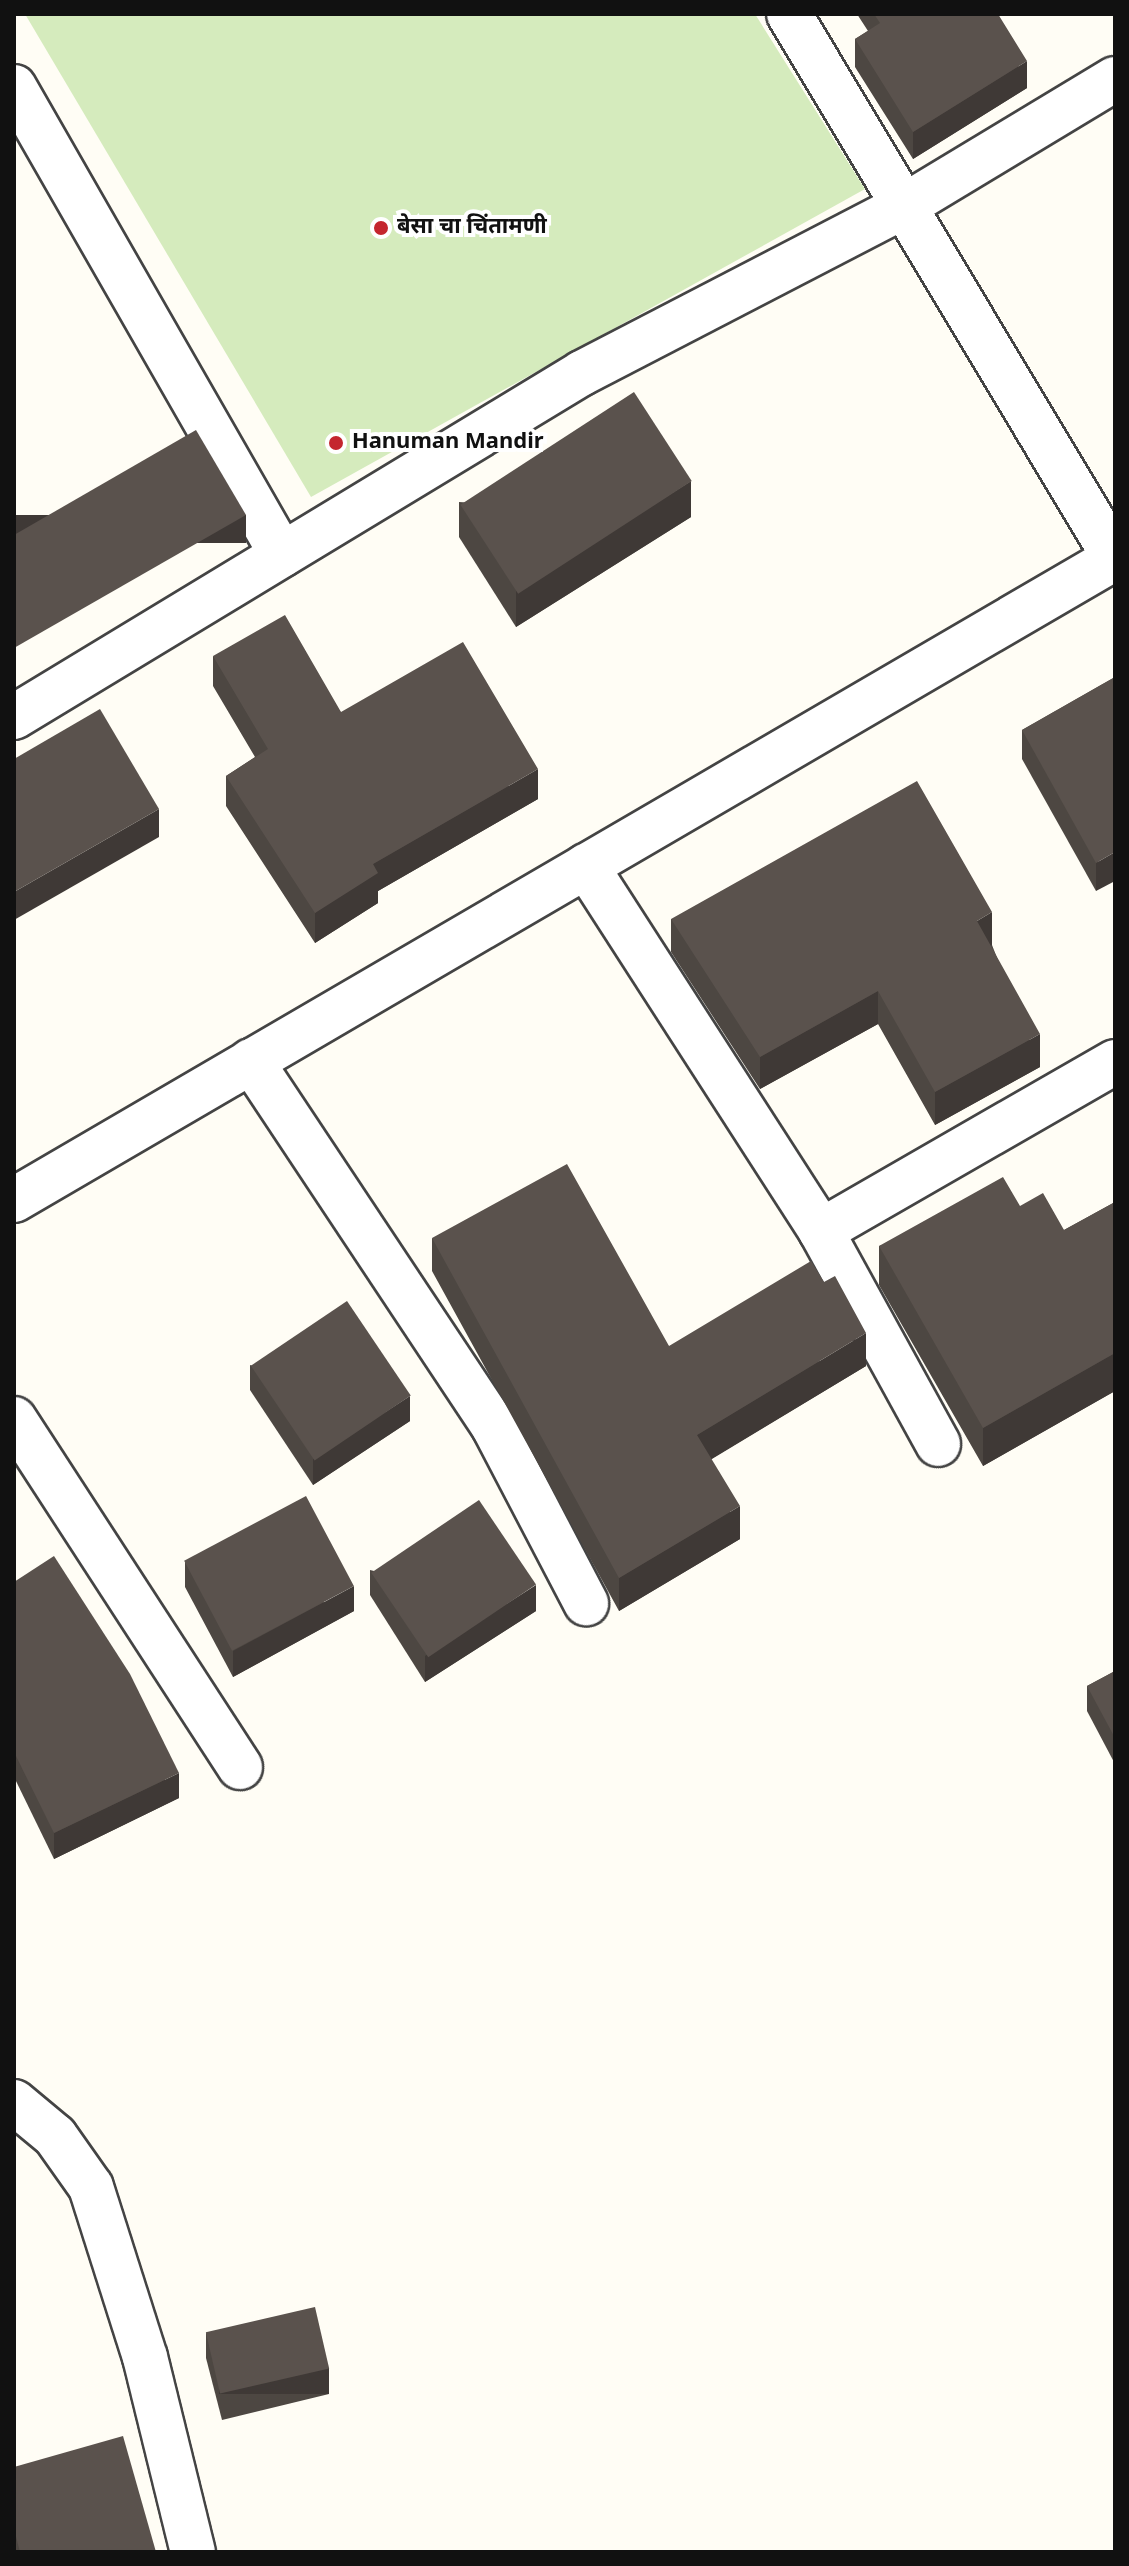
<!DOCTYPE html>
<meta charset="utf-8">
<style>
body{margin:0}
#map{position:relative;width:1129px;height:2566px;overflow:hidden;background:#fffdf5;font-family:Georgia,"Noto Sans Devanagari",serif}
div>[style]{position:absolute}
[style*='--x']{left:calc(var(--x)*1px);top:calc(var(--y)*1px);width:calc(var(--w)*1px);rotate:calc(var(--a)*1deg)}
.green>*{inset:0;background:#d5ebbd}
.roads{filter:drop-shadow(2px 0 #444) drop-shadow(-2px 0 #444) drop-shadow(0 2px #444) drop-shadow(0 -2px #444)}
.minor>*{height:44px;margin:-22px;padding:0 22px;transform-origin:22px;border-radius:22px;background:#fff}
.tertiary>*{height:44px;margin:-22px;padding:0 22px;transform-origin:22px;border-radius:22px;background:#fff}
.wall>*{inset:0;background:#4d4742}
.shaded-wall>*{inset:0;background:#3f3936;transform-origin:0 0}
.building>*{inset:0;background:#5a524d;transform-origin:0 0}
.dots>*{width:22px;height:22px;translate:-50% -50%;box-sizing:border-box;border:4px solid #fff;border-radius:50%}
span{translate:-50% -50%;white-space:nowrap;text-align:center;line-height:1.15;-webkit-text-stroke:8px #fff;paint-order:stroke}
.poi-label{font-size:22px;color:#111;font-weight:700}
.left{translate:0 -50%;text-align:left}
.frame{position:absolute;inset:0;border:16px solid #111;pointer-events:none}
</style>
<div id="map">
<div class="green">
<i style="clip-path:polygon(25px 14px,755px 14px,865px 189px,311px 497px)"></i>
</div>
<div class="roads">
<div class="minor">
<i style="--x:789;--y:14;--w:634;--a:59.07"></i>
<i style="--x:14;--y:87;--w:539;--a:60.2"></i>
<i style="--x:14;--y:717;--w:664;--a:-31.2"></i>
<i style="--x:582;--y:373;--w:365;--a:-27.4"></i>
<i style="--x:906;--y:205;--w:244;--a:-31.1"></i>
<i style="--x:586;--y:866;--w:434;--a:57.2"></i>
<i style="--x:821;--y:1231;--w:243;--a:61.2"></i>
<i style="--x:251;--y:1061;--w:439;--a:56.4"></i>
<i style="--x:494;--y:1427;--w:199;--a:62.4"></i>
<i style="--x:821;--y:1231;--w:339;--a:-29.9"></i>
<i style="--x:14;--y:1419;--w:415;--a:57"></i>
<i style="--x:14;--y:2102;--w:53;--a:39.7"></i>
<i style="--x:55;--y:2136;--w:62;--a:54.8"></i>
<i style="--x:91;--y:2187;--w:178;--a:72.4"></i>
<i style="--x:145;--y:2357;--w:201;--a:76.2"></i>
</div>
<div class="tertiary">
<i style="--x:14;--y:1200;--w:1275;--a:-30.25"></i>
</div>
</div>
<div class="wall">
<i style="clip-path:polygon(857px 14px,998px 14px,1027px 88px,913px 159px,855px 67px,855px 39px,868px 31px)"></i>
<i style="clip-path:polygon(459px 502px,691px 517px,516px 627px,459px 537px)"></i>
<i style="clip-path:polygon(213px 656px,341px 712px,538px 799px,378px 891px,378px 903px,315px 943px,226px 806px,226px 776px,255px 757px,213px 686px)"></i>
<i style="clip-path:polygon(1115px 677px,1096px 891px,1022px 759px,1022px 730px)"></i>
<i style="clip-path:polygon(671px 919px,992px 945px,1040px 1067px,935px 1125px,878px 1024px,760px 1089px,671px 952px)"></i>
<i style="clip-path:polygon(1115px 1202px,1115px 1391px,983px 1466px,879px 1285px,879px 1246px,1020px 1206px,1064px 1230px)"></i>
<i style="clip-path:polygon(432px 1238px,669px 1346px,866px 1366px,711px 1459px,740px 1539px,619px 1611px,432px 1271px)"></i>
<i style="clip-path:polygon(250px 1365px,410px 1421px,313px 1485px,250px 1390px)"></i>
<i style="clip-path:polygon(185px 1562px,354px 1611px,233px 1677px,185px 1587px)"></i>
<i style="clip-path:polygon(370px 1570px,536px 1611px,425px 1682px,370px 1595px)"></i>
<i style="clip-path:polygon(14px 1582px,179px 1798px,54px 1859px,14px 1777px)"></i>
<i style="clip-path:polygon(1115px 1671px,1115px 1764px,1087px 1711px,1087px 1686px)"></i>
<i style="clip-path:polygon(206px 2333px,329px 2394px,222px 2420px,206px 2358px)"></i>
<i style="clip-path:polygon(14px 2467px,156px 2552px,14px 2552px)"></i>
</div>
<div class="shaded-wall">
<i style="clip-path:polygon(1027px 61px,1027px 88px,913px 159px,913px 132px)"></i>
<i style="clip-path:polygon(691px 481px,691px 517px,516px 627px,516px 591px)"></i>
<i style="left:246px;top:515px;width:28px;height:267px;rotate:90deg"></i>
<i style="clip-path:polygon(538px 769px,538px 799px,378px 891px,378px 903px,315px 943px,315px 913px,373px 864px)"></i>
<i style="clip-path:polygon(159px 809px,159px 837px,14px 920px,14px 892px)"></i>
<i style="clip-path:polygon(1115px 852px,1115px 881px,1096px 891px,1096px 863px)"></i>
<i style="clip-path:polygon(992px 912px,992px 945px,977px 953px,977px 921px)"></i>
<i style="clip-path:polygon(878px 991px,878px 1024px,760px 1089px,760px 1057px)"></i>
<i style="clip-path:polygon(1040px 1034px,1040px 1067px,935px 1125px,935px 1092px)"></i>
<i style="clip-path:polygon(866px 1333px,866px 1366px,697px 1468px,697px 1435px)"></i>
<i style="clip-path:polygon(1115px 1353px,1115px 1391px,983px 1466px,983px 1428px)"></i>
<i style="clip-path:polygon(410px 1396px,410px 1421px,313px 1485px,313px 1459px)"></i>
<i style="clip-path:polygon(740px 1506px,740px 1539px,619px 1611px,619px 1578px)"></i>
<i style="clip-path:polygon(536px 1585px,536px 1611px,425px 1682px,425px 1656px)"></i>
<i style="clip-path:polygon(354px 1586px,354px 1611px,233px 1677px,233px 1651px)"></i>
<i style="clip-path:polygon(179px 1773px,179px 1798px,54px 1859px,54px 1833px)"></i>
<i style="left:329px;top:2368px;width:26px;height:110px;rotate:90deg"></i>
</div>
<div class="building">
<i style="clip-path:polygon(874px 14px,998px 14px,1027px 61px,913px 132px,855px 39px,880px 23px)"></i>
<i style="left:634px;top:392px;width:106px;height:207px;rotate:57deg"></i>
<i style="clip-path:polygon(196px 430px,246px 515px,14px 648px,14px 535px)"></i>
<i style="clip-path:polygon(285px 615px,341px 712px,463px 642px,538px 769px,373px 864px,378px 873px,315px 913px,226px 776px,268px 749px,213px 656px)"></i>
<i style="clip-path:polygon(1115px 677px,1115px 852px,1096px 863px,1022px 730px)"></i>
<i style="clip-path:polygon(100px 709px,159px 809px,14px 892px,14px 759px)"></i>
<i style="clip-path:polygon(917px 781px,992px 912px,977px 921px,1040px 1034px,935px 1092px,878px 991px,760px 1057px,671px 919px)"></i>
<i style="clip-path:polygon(567px 1164px,669px 1346px,811px 1261px,824px 1282px,835px 1276px,866px 1333px,697px 1435px,740px 1506px,619px 1578px,432px 1238px)"></i>
<i style="clip-path:polygon(1003px 1177px,1020px 1206px,1043px 1193px,1064px 1230px,1115px 1202px,1115px 1353px,983px 1428px,879px 1246px)"></i>
<i style="left:347px;top:1301px;width:114px;height:116px;rotate:56deg"></i>
<i style="left:306px;top:1496px;width:102px;height:138px;rotate:62deg"></i>
<i style="left:479px;top:1500px;width:102px;height:130px;rotate:56deg"></i>
<i style="clip-path:polygon(54px 1556px,130px 1674px,179px 1773px,54px 1833px,14px 1752px,14px 1582px)"></i>
<i style="clip-path:polygon(1115px 1671px,1115px 1738px,1087px 1686px)"></i>
<i style="left:315px;top:2307px;width:63px;height:112px;rotate:77deg"></i>
<i style="clip-path:polygon(123px 2436px,156px 2552px,20px 2552px,14px 2529px,14px 2467px)"></i>
</div>
<div class="dots">
<i style="left:381px;top:228px;background:#c4262e"></i>
<i style="left:336px;top:443px;background:#c4262e"></i>
</div>
<div class="poi-label">
<span class="left" style="left:397px;top:228px">बेसा चा चिंतामणी</span>
<span class="left" style="left:352px;top:443px">Hanuman Mandir</span>
</div>
<div class="frame"></div>
</div>
